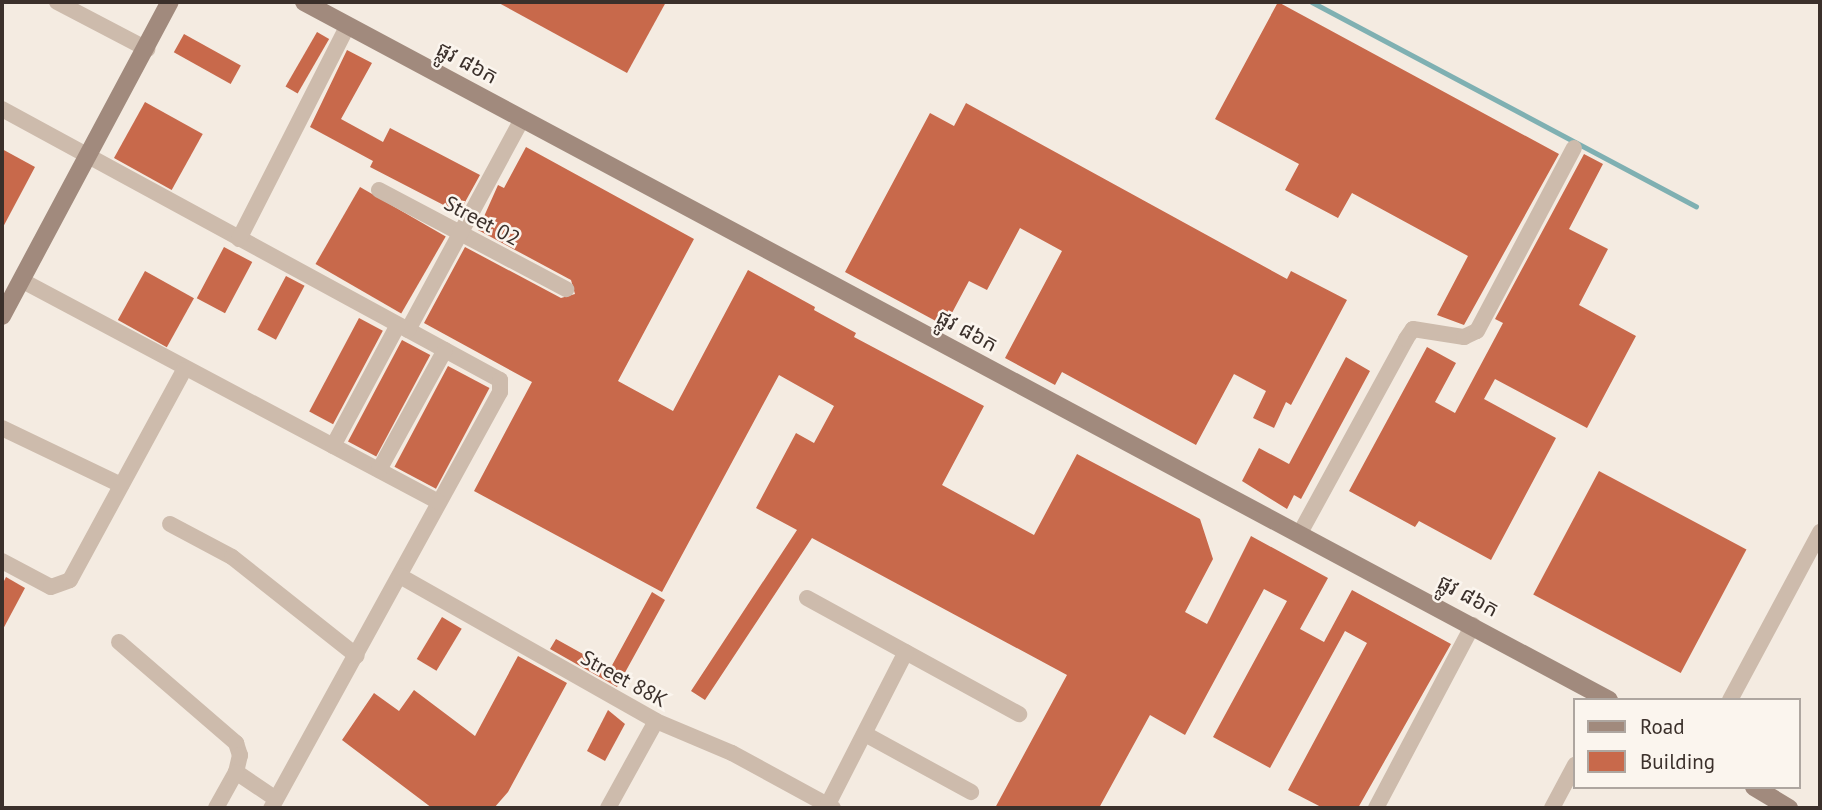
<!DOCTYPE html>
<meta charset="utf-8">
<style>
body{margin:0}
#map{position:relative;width:1822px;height:810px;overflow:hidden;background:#f4ebe1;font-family:"PT Sans","Noto Sans Khmer",sans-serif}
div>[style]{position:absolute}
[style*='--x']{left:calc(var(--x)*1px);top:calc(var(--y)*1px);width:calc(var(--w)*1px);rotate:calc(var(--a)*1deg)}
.stream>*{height:4.5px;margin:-2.25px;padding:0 2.25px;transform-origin:2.25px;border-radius:2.25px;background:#7fb0b2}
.building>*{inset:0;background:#c8694b;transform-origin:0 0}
.street>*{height:16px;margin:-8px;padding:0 8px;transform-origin:8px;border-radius:8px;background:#cdbbac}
.secondary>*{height:18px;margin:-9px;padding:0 9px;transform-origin:9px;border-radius:9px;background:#a18a7d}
span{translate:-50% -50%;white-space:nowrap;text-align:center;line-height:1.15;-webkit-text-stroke:5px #fbf5ee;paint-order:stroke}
.street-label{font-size:21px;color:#3b302b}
.frame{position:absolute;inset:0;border:4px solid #3b302b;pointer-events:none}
.legend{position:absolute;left:1573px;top:698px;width:228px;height:91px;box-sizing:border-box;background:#fbf5ee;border:2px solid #aea6a0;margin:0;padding:9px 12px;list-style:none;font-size:21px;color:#3b302b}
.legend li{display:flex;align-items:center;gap:14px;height:35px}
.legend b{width:35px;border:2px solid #aea6a0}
</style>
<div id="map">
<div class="stream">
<i style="--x:1312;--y:2;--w:435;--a:28"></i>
</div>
<div class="building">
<i style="clip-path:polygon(497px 2px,666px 2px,627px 73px)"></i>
<i style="clip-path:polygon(1278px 2px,1559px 154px,1464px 325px,1437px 315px,1468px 256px,1352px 193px,1338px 218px,1285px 190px,1299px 164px,1215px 119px)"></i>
<i style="left:317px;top:32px;width:14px;height:63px;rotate:30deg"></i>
<i style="left:184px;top:34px;width:65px;height:21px;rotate:29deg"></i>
<i style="clip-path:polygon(347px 50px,372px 63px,341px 119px,383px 142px,390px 128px,480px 175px,459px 213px,370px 167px,373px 161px,310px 127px)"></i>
<i style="left:145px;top:102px;width:66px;height:64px;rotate:29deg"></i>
<i style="clip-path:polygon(966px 103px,1287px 279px,1291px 271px,1347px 300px,1291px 405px,1286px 402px,1274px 428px,1253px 418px,1266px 391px,1234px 374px,1196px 445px,1062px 372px,1055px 385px,1005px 358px,1062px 251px,1020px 228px,987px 290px,969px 281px,945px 326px,845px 272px,930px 113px,954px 126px)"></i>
<i style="clip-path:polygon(526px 147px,694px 239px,618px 381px,673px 411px,748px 270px,815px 307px,814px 310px,856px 333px,854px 337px,984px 406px,942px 485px,1034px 535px,1077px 454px,1200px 519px,1213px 559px,1185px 612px,1207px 624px,1251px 536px,1328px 578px,1300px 629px,1324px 642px,1352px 590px,1451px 644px,1358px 808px,1323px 808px,1288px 790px,1367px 643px,1345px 631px,1270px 768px,1213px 737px,1287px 601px,1264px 589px,1185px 735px,1150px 715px,1099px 808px,995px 808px,1067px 675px,812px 538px,705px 700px,691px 691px,797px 530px,756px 508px,796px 433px,814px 443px,834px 406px,779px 375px,662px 592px,474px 491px,532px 382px,424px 323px,465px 247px,561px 298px,575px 294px,571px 280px,478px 230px,498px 185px,504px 188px)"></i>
<i style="clip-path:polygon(2px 149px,35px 167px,2px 229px)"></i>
<i style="clip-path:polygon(1584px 154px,1603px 164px,1569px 229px,1608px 249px,1579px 305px,1636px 336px,1587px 428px,1495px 379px,1484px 399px,1556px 438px,1491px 560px,1419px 521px,1415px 527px,1349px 491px,1427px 347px,1456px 363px,1435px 402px,1455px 413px,1503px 323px,1495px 319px)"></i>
<i style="left:360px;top:187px;width:99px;height:89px;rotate:30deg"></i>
<i style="left:224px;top:247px;width:32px;height:58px;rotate:28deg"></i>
<i style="left:145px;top:271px;width:56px;height:56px;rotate:29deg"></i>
<i style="left:286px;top:276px;width:21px;height:61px;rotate:28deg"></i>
<i style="left:359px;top:318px;width:27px;height:106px;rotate:28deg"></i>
<i style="left:402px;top:340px;width:32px;height:115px;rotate:28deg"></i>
<i style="clip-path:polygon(1346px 357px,1370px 371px,1301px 499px,1294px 495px,1287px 509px,1242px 481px,1259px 448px,1289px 464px)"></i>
<i style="left:448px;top:366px;width:47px;height:114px;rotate:28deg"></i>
<i style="left:1599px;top:471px;width:167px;height:140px;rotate:28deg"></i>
<i style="clip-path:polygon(6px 577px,25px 588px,2px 631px,2px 585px)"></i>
<i style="clip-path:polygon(652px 592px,665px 600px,617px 687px,550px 649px,556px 639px,610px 669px)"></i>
<i style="left:442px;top:617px;width:23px;height:49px;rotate:31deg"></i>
<i style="clip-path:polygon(518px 656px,567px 683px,508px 792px,494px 808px,432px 808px,342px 740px,374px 693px,399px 711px,414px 690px,475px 736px)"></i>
<i style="clip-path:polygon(608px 710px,625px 724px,605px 761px,587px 751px)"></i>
</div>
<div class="street">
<i style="--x:57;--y:2;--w:102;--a:27.6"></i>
<i style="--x:2;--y:109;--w:567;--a:28.55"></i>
<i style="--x:500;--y:380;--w:12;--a:90"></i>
<i style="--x:500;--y:392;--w:475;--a:118.8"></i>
<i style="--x:379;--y:190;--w:212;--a:27.9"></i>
<i style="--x:239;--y:239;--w:240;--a:-63"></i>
<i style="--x:21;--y:280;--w:473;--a:28"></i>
<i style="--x:408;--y:330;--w:240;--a:-61.6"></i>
<i style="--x:2;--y:428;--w:132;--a:25.6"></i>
<i style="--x:333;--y:446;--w:137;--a:-61.8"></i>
<i style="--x:379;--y:470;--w:137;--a:-61.2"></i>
<i style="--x:170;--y:524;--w:70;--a:28"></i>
<i style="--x:232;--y:557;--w:159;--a:38.4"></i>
<i style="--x:1300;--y:533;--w:221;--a:-61.3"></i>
<i style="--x:1406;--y:339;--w:12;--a:-55"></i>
<i style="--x:1413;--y:329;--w:52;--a:8.9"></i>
<i style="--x:1464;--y:337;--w:14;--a:-25"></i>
<i style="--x:1477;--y:331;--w:207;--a:-62.1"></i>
<i style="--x:2;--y:561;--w:55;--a:28"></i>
<i style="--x:51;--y:587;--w:20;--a:-20"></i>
<i style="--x:70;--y:580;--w:239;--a:-61.5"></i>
<i style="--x:400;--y:576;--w:294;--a:29.5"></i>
<i style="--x:656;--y:721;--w:82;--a:22.8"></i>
<i style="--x:732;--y:753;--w:115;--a:28.6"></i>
<i style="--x:807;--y:598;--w:242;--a:28.7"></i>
<i style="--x:119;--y:642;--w:155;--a:40.8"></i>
<i style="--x:236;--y:743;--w:13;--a:72"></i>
<i style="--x:240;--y:755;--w:17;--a:103"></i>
<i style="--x:236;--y:772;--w:48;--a:34"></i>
<i style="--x:1730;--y:700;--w:191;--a:-61.8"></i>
<i style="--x:865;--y:734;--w:121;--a:28.7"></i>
<i style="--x:216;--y:808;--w:41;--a:-60.9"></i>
<i style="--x:608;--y:808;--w:99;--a:-61.1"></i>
<i style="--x:826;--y:808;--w:175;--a:-62.9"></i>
<i style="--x:1376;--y:808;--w:207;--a:-62.1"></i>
<i style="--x:1552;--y:808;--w:49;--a:-61.9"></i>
</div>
<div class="secondary">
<i style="--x:304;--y:2;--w:1480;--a:28.14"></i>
<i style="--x:2;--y:316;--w:356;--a:-61.9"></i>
<i style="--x:1754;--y:787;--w:41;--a:31"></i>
</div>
<div class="street-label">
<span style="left:467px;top:63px;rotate:28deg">ផ្លូវ ៨៦ក</span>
<span style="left:482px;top:221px;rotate:28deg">Street 02</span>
<span style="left:967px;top:331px;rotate:28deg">ផ្លូវ ៨៦ក</span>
<span style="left:1468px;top:596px;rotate:28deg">ផ្លូវ ៨៦ក</span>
<span style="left:624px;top:679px;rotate:29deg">Street 88K</span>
</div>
<div class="frame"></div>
<ul class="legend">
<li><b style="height:9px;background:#a18a7d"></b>Road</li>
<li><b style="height:19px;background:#c8694b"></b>Building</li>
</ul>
</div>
